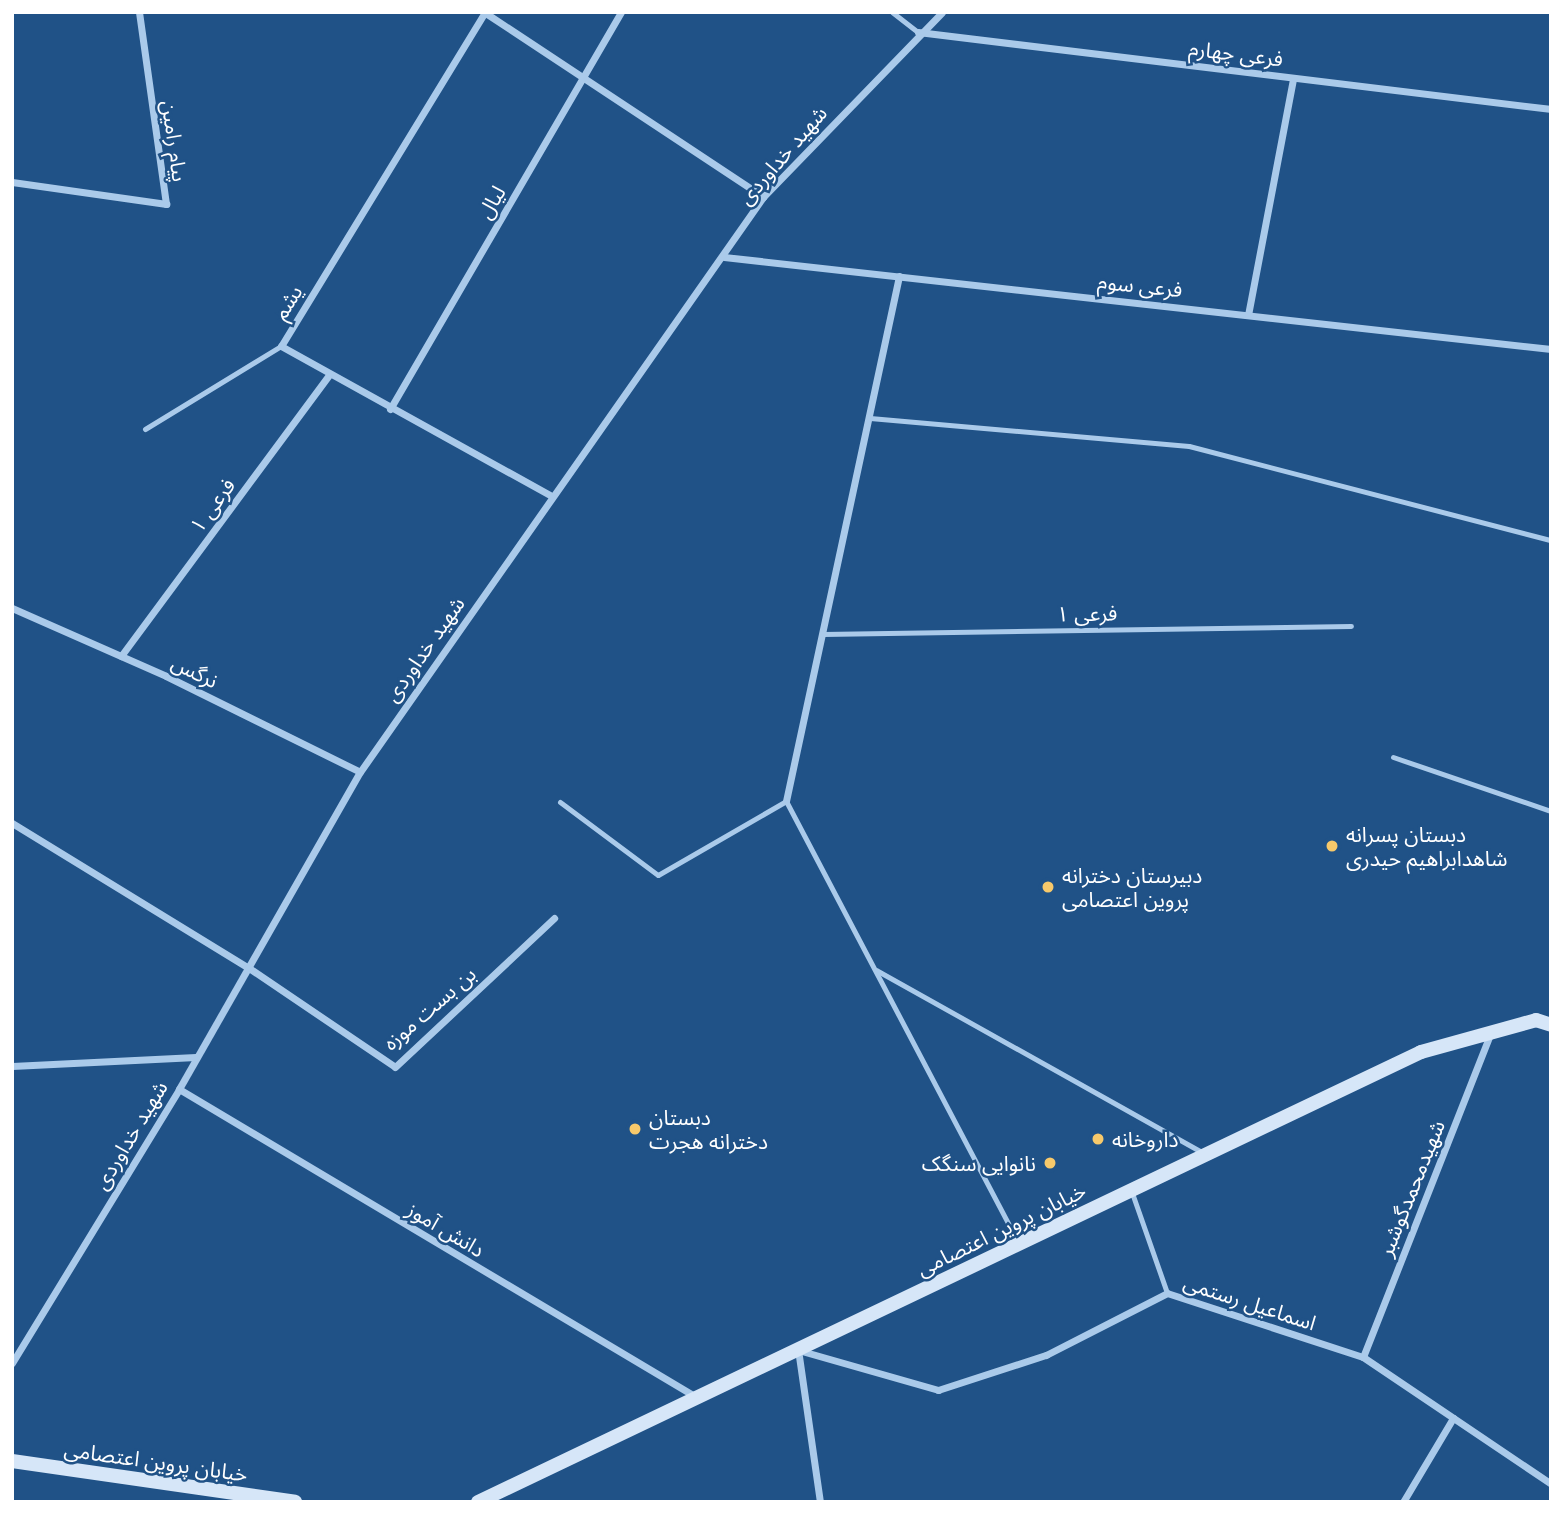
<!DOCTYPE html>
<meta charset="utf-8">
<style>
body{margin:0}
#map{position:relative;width:1563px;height:1514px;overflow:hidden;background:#205287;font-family:Mulish,"Noto Sans Arabic",sans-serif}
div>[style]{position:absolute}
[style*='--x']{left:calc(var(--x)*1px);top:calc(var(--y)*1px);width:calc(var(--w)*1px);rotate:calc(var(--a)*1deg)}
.lane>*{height:5px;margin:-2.5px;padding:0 2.5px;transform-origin:2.5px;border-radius:2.5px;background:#aacaea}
.street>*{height:7px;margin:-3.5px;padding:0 3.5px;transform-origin:3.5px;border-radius:3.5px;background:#aacaea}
.secondary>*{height:14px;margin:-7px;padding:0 7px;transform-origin:7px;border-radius:7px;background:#d6e6f8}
.dots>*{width:19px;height:19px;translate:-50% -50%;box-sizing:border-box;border:4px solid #205287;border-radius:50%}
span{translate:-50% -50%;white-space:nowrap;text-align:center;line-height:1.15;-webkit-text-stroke:5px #205287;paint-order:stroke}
.street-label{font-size:21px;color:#fff}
.poi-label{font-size:21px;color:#fff}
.left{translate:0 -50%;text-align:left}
.right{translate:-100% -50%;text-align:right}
.frame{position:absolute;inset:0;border:14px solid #fff;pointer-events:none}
</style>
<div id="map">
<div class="lane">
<i style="--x:892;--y:12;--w:33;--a:38"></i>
<i style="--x:870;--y:418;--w:320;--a:5"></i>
<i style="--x:1189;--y:446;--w:374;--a:14.6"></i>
<i style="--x:145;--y:429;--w:159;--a:-31.4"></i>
<i style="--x:823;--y:634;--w:528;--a:-0.87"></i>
<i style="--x:1393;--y:757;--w:167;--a:18.9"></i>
<i style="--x:560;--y:802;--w:122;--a:36.7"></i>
<i style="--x:658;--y:875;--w:148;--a:-30"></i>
<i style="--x:786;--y:801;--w:501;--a:62.26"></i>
<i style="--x:876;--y:970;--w:375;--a:29.2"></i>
<i style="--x:1131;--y:1190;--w:109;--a:70.7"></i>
</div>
<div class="street">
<i style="--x:484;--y:12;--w:335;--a:33.5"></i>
<i style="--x:485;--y:12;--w:391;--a:121.4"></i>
<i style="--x:281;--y:346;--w:310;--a:29"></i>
<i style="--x:918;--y:32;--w:638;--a:6.94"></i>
<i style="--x:12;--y:182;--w:156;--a:8.1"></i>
<i style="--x:166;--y:204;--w:194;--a:-98"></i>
<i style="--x:724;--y:257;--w:832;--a:6.35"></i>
<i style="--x:1248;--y:315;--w:241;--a:-79.2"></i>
<i style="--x:390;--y:409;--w:459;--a:-59.8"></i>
<i style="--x:12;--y:608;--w:168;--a:23.8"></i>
<i style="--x:166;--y:676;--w:216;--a:26.3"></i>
<i style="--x:121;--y:656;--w:351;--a:-53.5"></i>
<i style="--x:786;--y:801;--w:537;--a:-77.85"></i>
<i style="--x:12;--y:823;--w:278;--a:31.5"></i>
<i style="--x:249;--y:968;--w:176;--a:34.1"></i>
<i style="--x:395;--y:1067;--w:218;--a:-43.1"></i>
<i style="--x:12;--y:1066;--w:184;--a:-2.8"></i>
<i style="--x:179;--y:1089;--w:602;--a:30.78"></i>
<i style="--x:1363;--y:1357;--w:349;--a:-68.5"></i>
<i style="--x:12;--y:1363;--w:321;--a:-58.6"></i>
<i style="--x:179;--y:1089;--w:365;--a:-60.3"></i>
<i style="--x:360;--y:772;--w:702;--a:-54.97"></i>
<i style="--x:763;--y:197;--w:257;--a:-45.9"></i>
<i style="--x:820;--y:1502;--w:154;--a:-98.2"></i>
<i style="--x:798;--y:1350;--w:146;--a:15.9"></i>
<i style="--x:938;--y:1390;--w:114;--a:-18"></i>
<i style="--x:1046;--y:1355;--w:136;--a:-27.1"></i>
<i style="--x:1167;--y:1293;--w:206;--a:18.1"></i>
<i style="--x:1363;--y:1357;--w:227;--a:34"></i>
<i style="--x:1403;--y:1502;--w:98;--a:-59.2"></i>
</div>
<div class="secondary">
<i style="--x:12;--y:1461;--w:286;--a:8.2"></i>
<i style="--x:478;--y:1502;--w:1045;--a:-25.51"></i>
<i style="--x:1421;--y:1052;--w:119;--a:-15.5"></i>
<i style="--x:1536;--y:1020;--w:16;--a:18"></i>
</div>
<div class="dots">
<i style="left:1332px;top:846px;background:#f7c96b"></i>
<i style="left:1048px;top:887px;background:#f7c96b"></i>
<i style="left:635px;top:1129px;background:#f7c96b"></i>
<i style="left:1098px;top:1139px;background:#f7c96b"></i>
<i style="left:1050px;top:1163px;background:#f7c96b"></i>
</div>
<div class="street-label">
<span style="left:1236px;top:53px;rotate:7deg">فرعی چهارم</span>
<span style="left:175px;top:141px;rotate:82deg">پیام رامین</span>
<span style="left:782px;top:155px;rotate:-49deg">شهید خداوردی</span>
<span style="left:491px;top:202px;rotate:-60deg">لیال</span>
<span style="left:1140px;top:285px;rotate:6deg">فرعی سوم</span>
<span style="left:287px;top:302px;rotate:-58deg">یشم</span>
<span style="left:212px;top:505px;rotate:-54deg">فرعی ۱</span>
<span style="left:1087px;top:613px;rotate:-1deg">فرعی ۱</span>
<span style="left:424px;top:649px;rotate:-55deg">شهید خداوردی</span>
<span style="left:195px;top:671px;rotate:26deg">نرگس</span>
<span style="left:429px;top:1008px;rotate:-41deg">بن بست موزه</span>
<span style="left:130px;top:1135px;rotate:-59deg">شهید خداوردی</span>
<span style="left:1411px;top:1188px;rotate:-68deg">شهیدمحمدگوشبر</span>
<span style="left:446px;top:1229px;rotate:31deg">دانش آموز</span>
<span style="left:1001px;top:1229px;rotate:-26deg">خیابان پروین اعتصامی</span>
<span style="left:1250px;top:1302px;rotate:18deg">اسماعیل رستمی</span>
<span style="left:156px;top:1461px;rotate:8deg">خیابان پروین اعتصامی</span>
</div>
<div class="poi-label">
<span class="left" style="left:1346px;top:846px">دبستان پسرانه<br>شاهدابراهیم حیدری</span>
<span class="left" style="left:1062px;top:887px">دبیرستان دخترانه<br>پروین اعتصامی</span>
<span class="left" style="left:649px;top:1129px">دبستان<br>دخترانه هجرت</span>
<span class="left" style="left:1112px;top:1139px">داروخانه</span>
<span class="right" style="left:1036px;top:1163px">نانوایی سنگک</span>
</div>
<div class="frame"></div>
</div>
